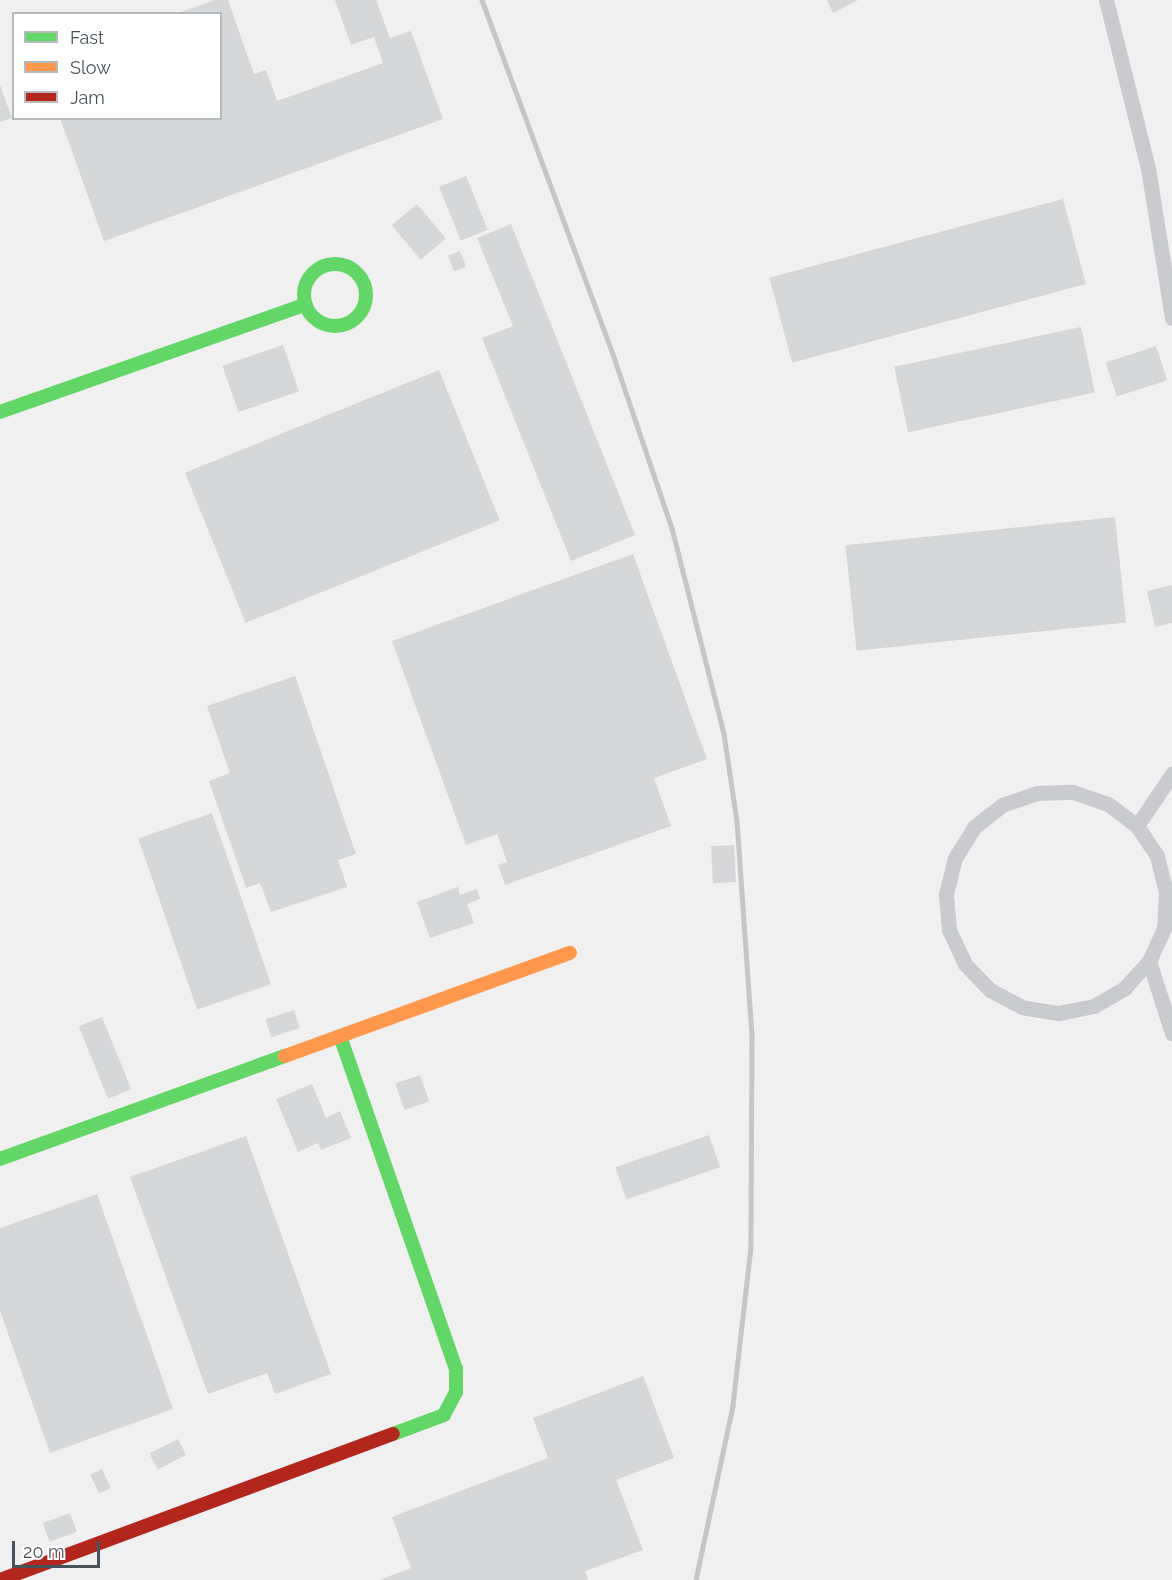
<!DOCTYPE html>
<style>
body{margin:0}
#map{position:relative;width:1172px;height:1580px;overflow:hidden;background:#f0f0f0;font-family:Raleway,sans-serif}
div>[style]{position:absolute}
[style*='--x']{left:calc(var(--x)*1px);top:calc(var(--y)*1px);width:calc(var(--w)*1px);rotate:calc(var(--a)*1deg)}
.building>*{inset:0;background:#d6d7d8;transform-origin:0 0}
.lane>*{height:15px;margin:-7.5px;padding:0 7.5px;transform-origin:7.5px;border-radius:7.5px;background:#c9cbce}
.fast>*{height:14px;margin:-7px;padding:0 7px;transform-origin:7px;border-radius:7px;background:#63d668}
.fast>.ring{margin:-7px;padding:0;box-sizing:content-box;background:none;border:14px solid #63d668;border-radius:50%}
.slow>*{height:14px;margin:-7px;padding:0 7px;transform-origin:7px;border-radius:7px;background:#ff974d}
.jam>*{height:14px;margin:-7px;padding:0 7px;transform-origin:7px;border-radius:7px;background:#b3261e}
.rail>*{height:4.5px;margin:-2.25px;padding:0 2.25px;transform-origin:2.25px;border-radius:2.25px;background:#c4c6c8}
span{translate:-50% -50%;white-space:nowrap;text-align:center;line-height:1.15;-webkit-text-stroke:6px #fff;paint-order:stroke}
.legend{position:absolute;left:12px;top:12px;width:210px;height:108px;box-sizing:border-box;background:#fff;border:2px solid #b5babd;margin:0;padding:8px 10px;list-style:none;font-size:18px;color:#47535b}
.legend li{display:flex;align-items:center;gap:12px;height:30px}
.legend b{width:30px;border:2px solid #b5babd}
.scale{position:absolute;left:12px;top:1541px;width:88px;height:27px;box-sizing:border-box;border:3px solid #47535b;border-top:0;padding-left:8px;font-size:18px;line-height:21px;white-space:nowrap;color:#47535b;-webkit-text-stroke:4px #fff;paint-order:stroke}
</style>
<div id="map">
<div class="building">
<i style="clip-path:polygon(215px 0,228px 0,254px 74px,266px 70px,277px 101px,383px 63px,374px 37px,351px 45px,335px 0,376px 0,390px 38px,411px 31px,443px 119px,104px 241px,60px 118px,220px 118px,220px 14px,178px 13px)"></i>
<i style="clip-path:polygon(827px 0,858px 0,833px 13px)"></i>
<i style="clip-path:polygon(0 85px,12px 118px,0 122px)"></i>
<i style="left:466px;top:176px;width:58px;height:29px;rotate:68deg"></i>
<i style="left:1063px;top:199px;width:88px;height:304px;rotate:75deg"></i>
<i style="left:417px;top:204px;width:45px;height:33px;rotate:50deg"></i>
<i style="clip-path:polygon(511px 224px,635px 535px,571px 561px,482px 338px,513px 326px,477px 238px)"></i>
<i style="left:460px;top:251px;width:17px;height:13px;rotate:69deg"></i>
<i style="left:1081px;top:327px;width:67px;height:191px;rotate:78deg"></i>
<i style="left:283px;top:345px;width:49px;height:64px;rotate:71deg"></i>
<i style="left:1156px;top:346px;width:36px;height:53px;rotate:72deg"></i>
<i style="left:439px;top:370px;width:162px;height:274px;rotate:68deg"></i>
<i style="left:1115px;top:517px;width:106px;height:271px;rotate:84deg"></i>
<i style="clip-path:polygon(633px 554px,707px 759px,654px 778px,671px 826px,505px 885px,498px 865px,507px 862px,497px 834px,466px 845px,392px 641px)"></i>
<i style="clip-path:polygon(1172px 585px,1172px 623px,1155px 627px,1147px 591px)"></i>
<i style="clip-path:polygon(295px 676px,356px 854px,338px 860px,347px 887px,271px 912px,260px 883px,246px 888px,209px 781px,230px 773px,207px 706px)"></i>
<i style="left:212px;top:813px;width:181px;height:78px;rotate:71deg"></i>
<i style="left:734px;top:845px;width:37px;height:23px;rotate:87deg"></i>
<i style="clip-path:polygon(458px 887px,460px 895px,477px 889px,480px 899px,467px 904px,474px 923px,430px 938px,417px 902px)"></i>
<i style="left:294px;top:1010px;width:19px;height:30px;rotate:72deg"></i>
<i style="left:102px;top:1017px;width:78px;height:25px;rotate:68deg"></i>
<i style="left:420px;top:1075px;width:28px;height:26px;rotate:71deg"></i>
<i style="clip-path:polygon(312px 1084px,326px 1118px,340px 1111px,351px 1138px,321px 1150px,318px 1143px,298px 1152px,276px 1099px)"></i>
<i style="left:709px;top:1135px;width:34px;height:99px;rotate:71deg"></i>
<i style="clip-path:polygon(246px 1136px,331px 1374px,275px 1394px,267px 1373px,208px 1394px,130px 1177px)"></i>
<i style="clip-path:polygon(97px 1194px,173px 1409px,50px 1453px,0 1311px,0 1228px)"></i>
<i style="clip-path:polygon(643px 1376px,674px 1458px,616px 1480px,643px 1550px,585px 1571px,588px 1580px,379px 1580px,411px 1568px,392px 1517px,548px 1458px,533px 1418px)"></i>
<i style="left:178px;top:1439px;width:18px;height:32px;rotate:63deg"></i>
<i style="left:102px;top:1469px;width:21px;height:13px;rotate:65deg"></i>
<i style="left:70px;top:1513px;width:20px;height:29px;rotate:70deg"></i>
</div>
<div class="lane">
<i style="--x:1106;--y:0;--w:173;--a:76"></i>
<i style="--x:1148;--y:168;--w:152;--a:80.9"></i>
<i style="--x:1137;--y:826;--w:63;--a:-56.1"></i>
<i style="--x:1149;--y:961;--w:36;--a:132"></i>
<i style="--x:1125;--y:988;--w:36;--a:150"></i>
<i style="--x:1094;--y:1006;--w:37;--a:169"></i>
<i style="--x:1058;--y:1013;--w:36;--a:-171"></i>
<i style="--x:1022;--y:1007;--w:36;--a:-152"></i>
<i style="--x:990;--y:990;--w:36;--a:-134"></i>
<i style="--x:965;--y:964;--w:38;--a:-115"></i>
<i style="--x:949;--y:930;--w:36;--a:-95"></i>
<i style="--x:946;--y:894;--w:37;--a:-76"></i>
<i style="--x:955;--y:858;--w:36;--a:-58"></i>
<i style="--x:974;--y:827;--w:36;--a:-38"></i>
<i style="--x:1002;--y:805;--w:37;--a:-19"></i>
<i style="--x:1037;--y:793;--w:36;--a:-2"></i>
<i style="--x:1073;--y:792;--w:37;--a:19"></i>
<i style="--x:1108;--y:804;--w:36;--a:37"></i>
<i style="--x:1137;--y:826;--w:36;--a:56"></i>
<i style="--x:1157;--y:856;--w:37;--a:76"></i>
<i style="--x:1166;--y:892;--w:36;--a:93"></i>
<i style="--x:1164;--y:928;--w:36;--a:114"></i>
<i style="--x:1149;--y:961;--w:76;--a:72.3"></i>
</div>
<div class="fast">
<i class="ring" style="left:304px;top:264px;width:48px;height:48px"></i>
<i style="--x:0;--y:412;--w:324;--a:-19.4"></i>
<i style="--x:340;--y:1036;--w:353;--a:70.8"></i>
<i style="--x:456;--y:1369;--w:23;--a:90"></i>
<i style="--x:456;--y:1392;--w:26;--a:118"></i>
<i style="--x:444;--y:1415;--w:54;--a:159.6"></i>
<i style="--x:0;--y:1159;--w:303;--a:-19.9"></i>
</div>
<div class="slow">
<i style="--x:285;--y:1056;--w:303;--a:-19.9"></i>
</div>
<div class="jam">
<i style="--x:0;--y:1580;--w:419;--a:-20.4"></i>
</div>
<div class="rail">
<i style="--x:482;--y:0;--w:377;--a:69.7"></i>
<i style="--x:613;--y:354;--w:184;--a:71.3"></i>
<i style="--x:672;--y:528;--w:212;--a:75.8"></i>
<i style="--x:724;--y:734;--w:88;--a:81.5"></i>
<i style="--x:737;--y:821;--w:216;--a:86"></i>
<i style="--x:752;--y:1036;--w:211;--a:90.3"></i>
<i style="--x:751;--y:1247;--w:160;--a:96.5"></i>
<i style="--x:733;--y:1406;--w:178;--a:102"></i>
</div>
<ul class="legend">
<li><b style="height:8px;background:#63d668"></b>Fast</li>
<li><b style="height:8px;background:#ff974d"></b>Slow</li>
<li><b style="height:8px;background:#b3261e"></b>Jam</li>
</ul>
<div class="scale">20 m</div>
</div>
